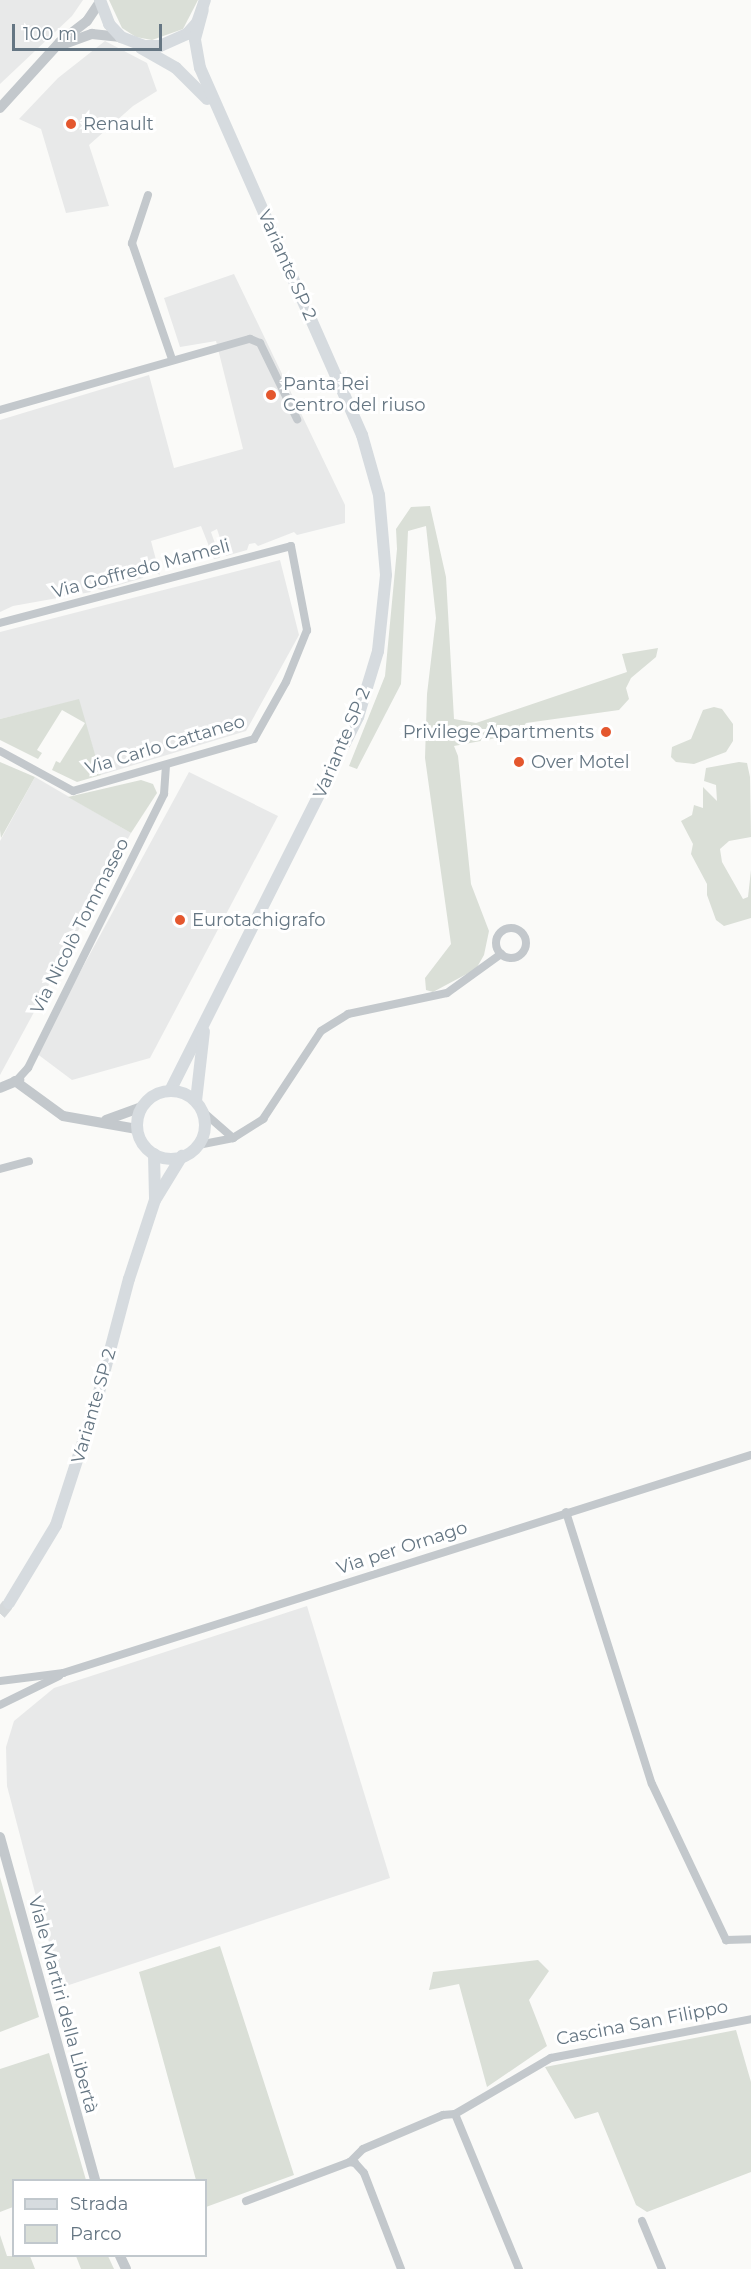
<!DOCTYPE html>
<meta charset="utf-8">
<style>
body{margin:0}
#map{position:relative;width:751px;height:2269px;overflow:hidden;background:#fafaf8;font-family:Montserrat,sans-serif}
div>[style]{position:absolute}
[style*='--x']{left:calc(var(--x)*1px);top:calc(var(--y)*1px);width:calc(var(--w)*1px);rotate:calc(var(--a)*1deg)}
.built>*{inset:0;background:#e8e9e9}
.green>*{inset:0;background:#dadfd7}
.secondary-tunnel>*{height:12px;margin-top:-6px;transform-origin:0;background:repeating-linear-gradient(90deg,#d5d9db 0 12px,transparent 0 18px)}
.minor>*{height:8px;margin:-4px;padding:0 4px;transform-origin:4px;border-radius:4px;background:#c3c8cc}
.minor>.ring{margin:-4px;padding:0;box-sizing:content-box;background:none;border:8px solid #c3c8cc;border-radius:50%}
.tertiary>*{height:10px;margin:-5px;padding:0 5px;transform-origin:5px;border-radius:5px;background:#c3c8cc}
.secondary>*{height:12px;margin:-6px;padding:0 6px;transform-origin:6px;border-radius:6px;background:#d6dbdf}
.secondary>.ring{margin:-6px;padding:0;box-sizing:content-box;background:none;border:12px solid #d6dbdf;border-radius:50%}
.dots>*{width:16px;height:16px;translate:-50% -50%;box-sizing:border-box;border:3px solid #fff;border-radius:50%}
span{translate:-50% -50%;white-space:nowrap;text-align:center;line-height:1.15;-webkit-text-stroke:6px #fff;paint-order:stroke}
.poi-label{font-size:18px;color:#657683}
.left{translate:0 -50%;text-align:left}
.right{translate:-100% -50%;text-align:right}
.street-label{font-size:18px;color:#657683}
.legend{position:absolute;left:12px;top:2179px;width:195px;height:78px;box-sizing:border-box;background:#fff;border:2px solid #c1c8cd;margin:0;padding:8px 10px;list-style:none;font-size:18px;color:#657683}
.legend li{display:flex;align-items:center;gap:12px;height:30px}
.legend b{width:30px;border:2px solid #c1c8cd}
.scale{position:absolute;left:12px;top:24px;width:150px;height:27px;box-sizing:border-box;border:3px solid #657683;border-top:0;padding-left:8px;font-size:18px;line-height:21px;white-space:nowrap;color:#657683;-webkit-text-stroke:4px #fff;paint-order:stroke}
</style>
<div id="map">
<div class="built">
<i style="clip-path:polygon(0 0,83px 0,72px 16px,0 84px)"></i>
<i style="clip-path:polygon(105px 41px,147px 63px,157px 91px,133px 106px,89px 145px,109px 206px,66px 213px,41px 129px,19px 119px,58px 78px)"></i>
<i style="clip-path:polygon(234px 274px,345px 505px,345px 523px,297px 535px,294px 532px,258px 546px,255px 543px,249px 544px,247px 550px,226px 556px,217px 529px,211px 532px,220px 558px,214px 559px,201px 526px,151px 541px,160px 575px,152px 570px,145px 572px,143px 578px,101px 590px,90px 587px,91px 592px,13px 606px,0 612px,0 420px,149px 375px,174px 468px,243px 449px,216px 341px,180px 347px,164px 298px)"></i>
<i style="clip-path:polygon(280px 560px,299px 635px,246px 731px,101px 775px,78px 700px,0 719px,0 632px)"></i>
<i style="clip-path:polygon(189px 772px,278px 816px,150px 1058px,72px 1080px,36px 1053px)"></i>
<i style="clip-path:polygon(35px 777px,131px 833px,0 1075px,0 841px)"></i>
<i style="clip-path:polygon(307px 1606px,390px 1878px,60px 1988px,7px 1786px,6px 1747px,14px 1721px,54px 1688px)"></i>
</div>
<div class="green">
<i style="clip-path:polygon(109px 0,198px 0,183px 29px,152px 40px,136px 37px,122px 28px)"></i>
<i style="clip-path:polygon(430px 506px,446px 577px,454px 719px,476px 723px,627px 672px,622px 654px,658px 648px,656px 657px,631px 678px,626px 688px,629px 699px,619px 710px,526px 723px,518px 734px,454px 746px,458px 756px,471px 884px,489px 931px,484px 955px,476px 969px,433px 992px,426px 990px,425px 978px,451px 944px,425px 758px,427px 694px,436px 618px,426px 526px,408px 531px,401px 684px,357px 769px,349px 766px,385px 676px,397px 549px,396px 529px,411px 507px)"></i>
<i style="clip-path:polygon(79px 699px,101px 775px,77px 782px,52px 770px,56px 761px,60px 763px,85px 723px,62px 710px,37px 750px,42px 753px,38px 759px,0 740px,0 719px)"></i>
<i style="clip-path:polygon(714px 707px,722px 709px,733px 724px,733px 741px,726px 752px,694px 764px,676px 762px,671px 757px,672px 747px,691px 739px,703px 710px)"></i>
<i style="clip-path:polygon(0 762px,35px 777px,1px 838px,0 830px)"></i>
<i style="clip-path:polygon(739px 762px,747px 763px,750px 777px,751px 837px,729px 841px,720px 849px,722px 862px,743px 899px,748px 897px,751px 870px,751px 918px,724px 926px,716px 920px,707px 895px,707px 884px,691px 854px,693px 844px,681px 821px,692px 815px,694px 805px,703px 808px,703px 787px,717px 801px,716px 785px,704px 781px,706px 768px)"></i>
<i style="clip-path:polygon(141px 780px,153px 784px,157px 793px,131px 833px,68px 797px)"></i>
<i style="clip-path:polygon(0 1877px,39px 2017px,0 2032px)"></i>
<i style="clip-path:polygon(220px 1946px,294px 2175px,206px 2207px,206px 2180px,196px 2180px,139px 1972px)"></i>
<i style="clip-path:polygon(538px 1960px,549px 1971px,529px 2000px,547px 2046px,487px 2087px,459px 1984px,429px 1990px,433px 1972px)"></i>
<i style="clip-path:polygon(736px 2030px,751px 2082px,751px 2172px,647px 2212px,636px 2205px,598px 2112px,575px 2119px,545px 2067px)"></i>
<i style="clip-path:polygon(49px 2053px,86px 2180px,14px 2180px,13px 2207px,0 2212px,0 2069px)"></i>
<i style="clip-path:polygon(0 2235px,7px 2256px,30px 2256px,35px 2269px,0 2269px)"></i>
<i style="clip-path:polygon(76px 2256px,108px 2256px,114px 2269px,81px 2269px)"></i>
</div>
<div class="secondary-tunnel">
<i style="--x:0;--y:1614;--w:14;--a:-51"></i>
</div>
<div class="minor">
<i style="--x:148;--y:195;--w:51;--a:108.4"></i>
<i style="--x:132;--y:243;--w:123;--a:71"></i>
<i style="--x:0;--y:410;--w:260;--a:-15.9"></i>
<i style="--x:250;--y:339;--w:11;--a:22"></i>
<i style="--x:260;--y:343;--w:85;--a:64"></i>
<i style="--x:0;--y:623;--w:301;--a:-14.8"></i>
<i style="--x:291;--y:546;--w:86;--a:79.2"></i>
<i style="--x:307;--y:630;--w:56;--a:112"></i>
<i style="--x:286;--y:682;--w:65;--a:119.3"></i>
<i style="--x:254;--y:739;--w:188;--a:164"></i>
<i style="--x:73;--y:791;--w:83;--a:-151.3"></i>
<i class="ring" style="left:496px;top:928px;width:22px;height:22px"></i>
<i style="--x:18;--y:1079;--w:15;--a:-48"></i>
<i style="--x:28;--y:1068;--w:306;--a:-63.6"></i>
<i style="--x:164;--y:794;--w:29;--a:-86"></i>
<i style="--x:233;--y:1138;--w:36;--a:-32"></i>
<i style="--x:263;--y:1119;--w:105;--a:-56.6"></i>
<i style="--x:321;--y:1031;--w:32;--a:-32"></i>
<i style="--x:348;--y:1014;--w:101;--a:-12"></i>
<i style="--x:447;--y:993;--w:67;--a:-35.8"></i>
<i style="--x:198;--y:1145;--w:36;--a:-11"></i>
<i style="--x:233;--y:1138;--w:41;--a:-138.9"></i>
<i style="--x:0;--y:1169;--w:30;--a:-15"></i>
<i style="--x:566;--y:1512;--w:285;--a:72.5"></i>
<i style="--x:652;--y:1784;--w:173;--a:64.6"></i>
<i style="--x:726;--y:1940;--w:25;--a:-2"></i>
<i style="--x:0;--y:1681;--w:64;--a:-7.2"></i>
<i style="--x:63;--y:1673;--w:722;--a:-17.58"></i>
<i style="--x:0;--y:1705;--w:66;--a:-26.2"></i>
<i style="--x:455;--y:2114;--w:168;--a:67.6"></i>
<i style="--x:350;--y:2162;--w:18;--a:-45"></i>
<i style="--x:363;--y:2149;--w:87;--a:-23"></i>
<i style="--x:443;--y:2115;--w:12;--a:-5"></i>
<i style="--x:455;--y:2114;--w:111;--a:-30.3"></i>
<i style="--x:551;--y:2058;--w:204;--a:-11"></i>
<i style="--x:246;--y:2201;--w:111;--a:-20.6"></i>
<i style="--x:350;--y:2162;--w:5;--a:11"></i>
<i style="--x:355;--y:2163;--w:13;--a:48"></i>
<i style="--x:364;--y:2173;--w:103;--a:68.9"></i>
<i style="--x:642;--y:2221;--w:52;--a:67.4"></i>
</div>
<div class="tertiary">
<i style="--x:64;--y:44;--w:30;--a:-20"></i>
<i style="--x:92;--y:34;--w:29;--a:6"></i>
<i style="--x:0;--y:108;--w:89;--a:-47.7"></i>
<i style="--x:60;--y:42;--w:34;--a:-38"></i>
<i style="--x:87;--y:21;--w:23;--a:-56"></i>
<i style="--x:15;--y:1081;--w:59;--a:36.1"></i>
<i style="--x:63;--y:1116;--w:75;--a:10"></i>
<i style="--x:0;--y:1088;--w:21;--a:-23"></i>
<i style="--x:106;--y:1120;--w:38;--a:-20"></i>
<i style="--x:0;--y:1837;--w:356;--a:74.5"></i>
<i style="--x:120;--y:2256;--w:14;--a:65"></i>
</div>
<div class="secondary">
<i style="--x:100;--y:0;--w:26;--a:69"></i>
<i style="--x:109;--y:24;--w:18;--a:47"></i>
<i style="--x:121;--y:37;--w:26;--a:21"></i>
<i style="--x:145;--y:46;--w:15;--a:0"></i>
<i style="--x:160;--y:46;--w:30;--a:-24"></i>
<i style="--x:187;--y:34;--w:15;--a:-48"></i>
<i style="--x:197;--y:23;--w:24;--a:-71"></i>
<i style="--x:141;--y:48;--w:40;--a:29.7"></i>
<i style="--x:176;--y:68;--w:44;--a:45"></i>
<i style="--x:170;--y:1091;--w:419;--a:-63.3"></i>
<i style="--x:358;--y:717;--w:69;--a:-73.1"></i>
<i style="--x:378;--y:651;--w:76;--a:-84"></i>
<i style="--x:386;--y:575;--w:80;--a:-95"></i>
<i style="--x:379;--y:495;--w:62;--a:-105.8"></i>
<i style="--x:362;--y:435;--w:401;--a:-113.8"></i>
<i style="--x:200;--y:68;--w:29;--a:-100"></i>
<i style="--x:195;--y:39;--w:30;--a:-75"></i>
<i class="ring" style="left:137px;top:1091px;width:56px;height:56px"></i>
<i style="--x:196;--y:1101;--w:70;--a:-83.5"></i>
<i style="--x:154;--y:1154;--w:45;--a:88.7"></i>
<i style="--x:9;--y:1603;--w:91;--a:-58.9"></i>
<i style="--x:56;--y:1525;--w:136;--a:-72"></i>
<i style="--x:98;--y:1396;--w:121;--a:-75.2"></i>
<i style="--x:129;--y:1279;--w:83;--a:-71.8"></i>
<i style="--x:155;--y:1200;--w:52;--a:-58.5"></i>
</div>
<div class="dots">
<i style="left:71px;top:124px;background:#e4572e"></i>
<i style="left:271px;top:395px;background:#e4572e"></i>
<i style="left:606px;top:732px;background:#e4572e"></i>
<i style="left:519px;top:762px;background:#e4572e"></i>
<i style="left:180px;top:920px;background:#e4572e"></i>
</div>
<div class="poi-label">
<span class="left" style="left:83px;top:124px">Renault</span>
<span class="left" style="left:283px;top:395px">Panta Rei<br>Centro del riuso</span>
<span class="right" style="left:594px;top:732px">Privilege Apartments</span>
<span class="left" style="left:531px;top:762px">Over Motel</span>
<span class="left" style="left:192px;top:920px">Eurotachigrafo</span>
</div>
<div class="street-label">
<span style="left:287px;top:265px;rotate:66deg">Variante SP 2</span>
<span style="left:141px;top:569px;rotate:-15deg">Via Goffredo Mameli</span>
<span style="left:342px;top:743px;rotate:-67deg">Variante SP 2</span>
<span style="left:165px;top:745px;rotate:-17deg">Via Carlo Cattaneo</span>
<span style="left:80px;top:926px;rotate:-63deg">Via Nicolò Tommaseo</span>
<span style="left:94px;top:1406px;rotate:-74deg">Variante SP 2</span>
<span style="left:402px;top:1548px;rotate:-18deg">Via per Ornago</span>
<span style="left:63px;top:2005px;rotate:75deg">Viale Martiri della Libertà</span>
<span style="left:642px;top:2023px;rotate:-11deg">Cascina San Filippo</span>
</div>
<ul class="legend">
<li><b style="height:8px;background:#d6dbdf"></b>Strada</li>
<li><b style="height:16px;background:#dadfd7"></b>Parco</li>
</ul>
<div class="scale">100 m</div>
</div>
